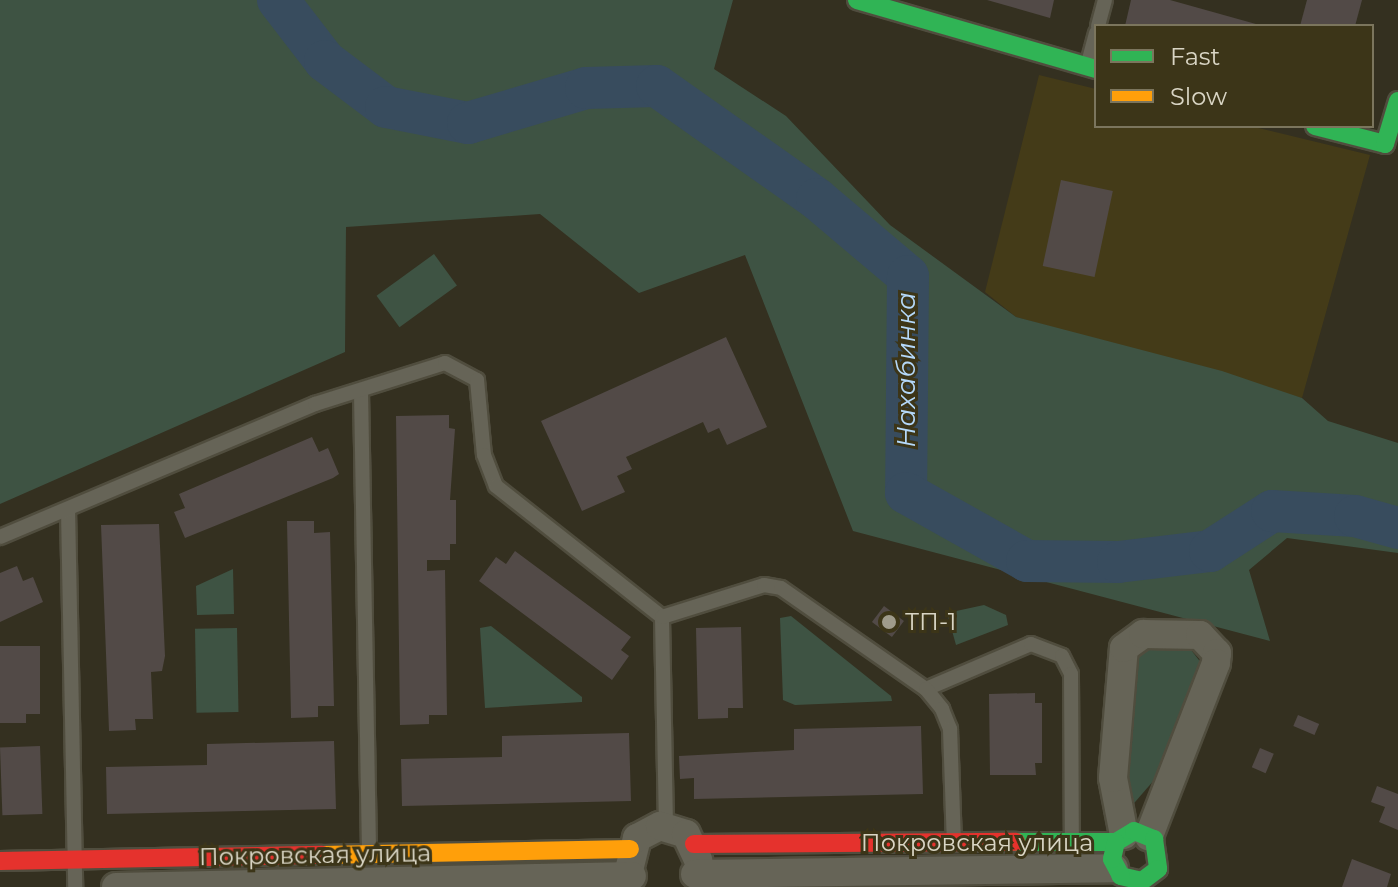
<!DOCTYPE html>
<meta charset="utf-8">
<style>
body{margin:0}
#map{position:relative;width:1398px;height:887px;overflow:hidden;background:#343020;font-family:Montserrat,sans-serif}
div>[style]{position:absolute}
[style*='--x']{left:calc(var(--x)*1px);top:calc(var(--y)*1px);width:calc(var(--w)*1px);rotate:calc(var(--a)*1deg)}
.built>*{inset:0;background:#443b18}
.green>*{inset:0;background:#3e5343;transform-origin:0 0}
.river>*{height:42px;margin:-21px;padding:0 21px;transform-origin:21px;border-radius:21px;background:#384c5e}
.building>*{inset:0;background:#524a47;transform-origin:0 0}
.roads{filter:drop-shadow(2px 0 #504d3e) drop-shadow(-2px 0 #504d3e) drop-shadow(0 2px #504d3e) drop-shadow(0 -2px #504d3e)}
.lane>*{height:14px;margin:-7px;padding:0 7px;transform-origin:7px;border-radius:7px;background:#666457}
.street>*{height:28px;margin:-14px;padding:0 14px;transform-origin:14px;border-radius:14px;background:#666457}
.fast>*{height:18px;margin:-9px;padding:0 9px;transform-origin:9px;border-radius:9px;background:#30b455}
.slow>*{height:18px;margin:-9px;padding:0 9px;transform-origin:9px;border-radius:9px;background:#ff9f0a}
.jam>*{height:18px;margin:-9px;padding:0 9px;transform-origin:9px;border-radius:9px;background:#e5322d}
.dots>*{width:22px;height:22px;translate:-50% -50%;box-sizing:border-box;border:4px solid #3c3518;border-radius:50%}
span{translate:-50% -50%;white-space:nowrap;text-align:center;line-height:1.15;-webkit-text-stroke:6px #3c3518;paint-order:stroke}
.poi-label{font-size:24px;color:#d9d5c4}
.left{translate:0 -50%;text-align:left}
.street-label{font-size:24px;color:#d9d5c4}
.water-label{font-size:26px;color:#b4d8f9;font-style:italic}
.legend{position:absolute;left:1094px;top:24px;width:280px;height:104px;box-sizing:border-box;background:#3c3518;border:2px solid #7b755d;margin:0;padding:10px 14px;list-style:none;font-size:24px;color:#d9d5c4}
.legend li{display:flex;align-items:center;gap:16px;height:40px}
.legend b{width:40px;border:2px solid #7b755d}
</style>
<div id="map">
<div class="built">
<i style="clip-path:polygon(1039px 75px,1096px 89px,1096px 126px,1250px 126px,1370px 155px,1302px 398px,1016px 317px,985px 292px)"></i>
</div>
<div class="green">
<i style="clip-path:polygon(0 0,733px 0,714px 69px,786px 116px,890px 225px,1016px 317px,1222px 371px,1302px 398px,1328px 421px,1398px 443px,1398px 553px,1287px 538px,1249px 570px,1270px 641px,853px 531px,745px 255px,639px 293px,540px 214px,346px 227px,345px 352px,0 504px)"></i>
<i style="left:434px;top:254px;width:39px;height:71px;rotate:54deg"></i>
<i style="clip-path:polygon(233px 569px,234px 614px,197px 615px,196px 586px)"></i>
<i style="clip-path:polygon(984px 605px,1006px 615px,1008px 625px,956px 645px,947px 613px)"></i>
<i style="clip-path:polygon(791px 616px,891px 696px,892px 701px,795px 705px,783px 700px,780px 618px)"></i>
<i style="clip-path:polygon(491px 626px,582px 697px,582px 702px,485px 708px,480px 628px)"></i>
<i style="left:237px;top:628px;width:84px;height:42px;rotate:89deg"></i>
<i style="clip-path:polygon(1145px 639px,1188px 646px,1202px 664px,1155px 779px,1129px 809px,1118px 767px,1128px 656px)"></i>
</div>
<div class="river">
<i style="--x:278;--y:0;--w:77;--a:52.4"></i>
<i style="--x:325;--y:61;--w:76;--a:37"></i>
<i style="--x:386;--y:107;--w:84;--a:11"></i>
<i style="--x:468;--y:123;--w:123;--a:-16.5"></i>
<i style="--x:586;--y:88;--w:71;--a:-1.6"></i>
<i style="--x:657;--y:86;--w:196;--a:35.2"></i>
<i style="--x:817;--y:199;--w:119;--a:40.2"></i>
<i style="--x:908;--y:276;--w:217;--a:90.5"></i>
<i style="--x:906;--y:493;--w:139;--a:29.3"></i>
<i style="--x:1027;--y:561;--w:91;--a:0.6"></i>
<i style="--x:1118;--y:562;--w:93;--a:-6.8"></i>
<i style="--x:1210;--y:551;--w:74;--a:-32.8"></i>
<i style="--x:1272;--y:511;--w:83;--a:3.4"></i>
<i style="--x:1355;--y:516;--w:45;--a:15.6"></i>
</div>
<div class="building">
<i style="clip-path:polygon(987px 0,1054px 0,1050px 18px)"></i>
<i style="clip-path:polygon(1131px 0,1170px 0,1263px 26px,1125px 26px)"></i>
<i style="clip-path:polygon(1307px 0,1362px 0,1355px 26px,1300px 26px)"></i>
<i style="left:1061px;top:180px;width:53px;height:88px;rotate:12deg"></i>
<i style="clip-path:polygon(726px 337px,767px 427px,727px 445px,719px 428px,708px 433px,703px 422px,626px 457px,632px 469px,617px 476px,625px 492px,582px 511px,541px 421px)"></i>
<i style="clip-path:polygon(449px 415px,449px 428px,455px 429px,450px 500px,456px 500px,456px 544px,450px 544px,450px 560px,427px 560px,427px 571px,445px 570px,447px 715px,429px 715px,429px 724px,400px 725px,396px 416px)"></i>
<i style="clip-path:polygon(312px 437px,319px 452px,328px 448px,339px 474px,333px 478px,185px 538px,174px 512px,185px 508px,179px 494px)"></i>
<i style="clip-path:polygon(287px 521px,314px 521px,314px 533px,330px 532px,334px 706px,318px 706px,318px 717px,291px 718px)"></i>
<i style="clip-path:polygon(159px 524px,165px 656px,162px 671px,151px 672px,153px 719px,135px 719px,136px 730px,109px 731px,101px 525px)"></i>
<i style="clip-path:polygon(515px 551px,631px 637px,621px 650px,629px 656px,612px 680px,479px 581px,496px 557px,506px 564px)"></i>
<i style="clip-path:polygon(17px 566px,23px 581px,33px 577px,43px 602px,0 622px,0 573px)"></i>
<i style="left:884px;top:606px;width:25px;height:20px;rotate:37deg"></i>
<i style="clip-path:polygon(741px 627px,743px 708px,728px 708px,728px 718px,698px 719px,696px 628px)"></i>
<i style="clip-path:polygon(0 646px,40px 646px,40px 714px,26px 714px,26px 723px,0 723px)"></i>
<i style="clip-path:polygon(1035px 693px,1035px 703px,1042px 703px,1042px 763px,1035px 763px,1036px 775px,990px 775px,989px 694px)"></i>
<i style="left:1298px;top:715px;width:23px;height:12px;rotate:23deg"></i>
<i style="clip-path:polygon(921px 726px,923px 794px,694px 799px,694px 778px,680px 779px,679px 756px,794px 750px,794px 729px)"></i>
<i style="clip-path:polygon(629px 733px,631px 801px,402px 806px,401px 759px,502px 757px,502px 736px)"></i>
<i style="clip-path:polygon(334px 741px,336px 809px,107px 814px,106px 767px,207px 765px,207px 744px)"></i>
<i style="left:40px;top:746px;width:68px;height:40px;rotate:88deg"></i>
<i style="left:1260px;top:748px;width:15px;height:21px;rotate:23deg"></i>
<i style="clip-path:polygon(1377px 786px,1398px 794px,1398px 830px,1379px 822px,1385px 807px,1371px 802px)"></i>
<i style="clip-path:polygon(1352px 859px,1391px 874px,1387px 887px,1342px 887px)"></i>
</div>
<div class="roads">
<div class="lane">
<i style="--x:1098;--y:26;--w:27;--a:-75"></i>
<i style="--x:1088;--y:63;--w:31;--a:-75"></i>
<i style="--x:361;--y:392;--w:459;--a:89"></i>
<i style="--x:68;--y:509;--w:378;--a:88.9"></i>
<i style="--x:0;--y:537;--w:342;--a:-22.9"></i>
<i style="--x:315;--y:404;--w:136;--a:-17.5"></i>
<i style="--x:445;--y:363;--w:36;--a:28"></i>
<i style="--x:477;--y:380;--w:75;--a:84.7"></i>
<i style="--x:484;--y:455;--w:33;--a:69"></i>
<i style="--x:496;--y:486;--w:211;--a:38.3"></i>
<i style="--x:926;--y:689;--w:114;--a:-23.2"></i>
<i style="--x:1031;--y:644;--w:33;--a:21"></i>
<i style="--x:1062;--y:656;--w:20;--a:63"></i>
<i style="--x:1071;--y:674;--w:168;--a:89.7"></i>
<i style="--x:666;--y:826;--w:209;--a:-91.1"></i>
<i style="--x:662;--y:617;--w:107;--a:-17.4"></i>
<i style="--x:764;--y:585;--w:17;--a:10"></i>
<i style="--x:781;--y:588;--w:177;--a:34.9"></i>
<i style="--x:926;--y:689;--w:26;--a:51"></i>
<i style="--x:942;--y:709;--w:22;--a:68"></i>
<i style="--x:950;--y:729;--w:113;--a:88"></i>
</div>
<div class="street">
<i style="--x:1124;--y:835;--w:58;--a:-100.9"></i>
<i style="--x:1113;--y:778;--w:130;--a:-85.2"></i>
<i style="--x:1124;--y:648;--w:24;--a:-36"></i>
<i style="--x:1143;--y:634;--w:57;--a:1"></i>
<i style="--x:1200;--y:635;--w:25;--a:47"></i>
<i style="--x:1217;--y:653;--w:10;--a:96"></i>
<i style="--x:1216;--y:663;--w:186;--a:111.2"></i>
<i style="--x:630;--y:866;--w:29;--a:-76"></i>
<i style="--x:637;--y:838;--w:26;--a:-28"></i>
<i style="--x:660;--y:826;--w:27;--a:17"></i>
<i style="--x:686;--y:834;--w:29;--a:65"></i>
<i style="--x:695;--y:874;--w:419;--a:-0.8"></i>
<i style="--x:116;--y:887;--w:516;--a:-1.22"></i>
</div>
<div class="fast">
<i style="--x:857;--y:0;--w:249;--a:16.1"></i>
<i style="--x:1315;--y:126;--w:72;--a:14.4"></i>
<i style="--x:1385;--y:144;--w:45;--a:-73.2"></i>
<i style="--x:1016;--y:842;--w:100;--a:0"></i>
<i style="--x:1116;--y:842;--w:21;--a:-31"></i>
<i style="--x:1134;--y:831;--w:22;--a:22"></i>
<i style="--x:1154;--y:839;--w:30;--a:82"></i>
<i style="--x:1158;--y:869;--w:20;--a:143"></i>
<i style="--x:1142;--y:881;--w:22;--a:-167"></i>
<i style="--x:1121;--y:876;--w:19;--a:-118"></i>
<i style="--x:1112;--y:859;--w:17;--a:-77"></i>
</div>
<div class="slow">
<i style="--x:322;--y:855;--w:308;--a:-1.1"></i>
</div>
<div class="jam">
<i style="--x:694;--y:844;--w:322;--a:-0.4"></i>
<i style="--x:0;--y:861;--w:322;--a:-1.1"></i>
</div>
</div>
<div class="dots">
<i style="left:889px;top:622px;background:#9f9b8b"></i>
</div>
<div class="poi-label">
<span class="left" style="left:905px;top:622px">ТП-1</span>
</div>
<div class="street-label">
<span style="left:977px;top:843px">Покровская улица</span>
<span style="left:315px;top:855px;rotate:-1deg">Покровская улица</span>
</div>
<div class="water-label">
<span style="left:907px;top:370px;rotate:-90deg">Нахабинка</span>
</div>
<ul class="legend">
<li><b style="height:10px;background:#30b455"></b>Fast</li>
<li><b style="height:10px;background:#ff9f0a"></b>Slow</li>
</ul>
</div>
